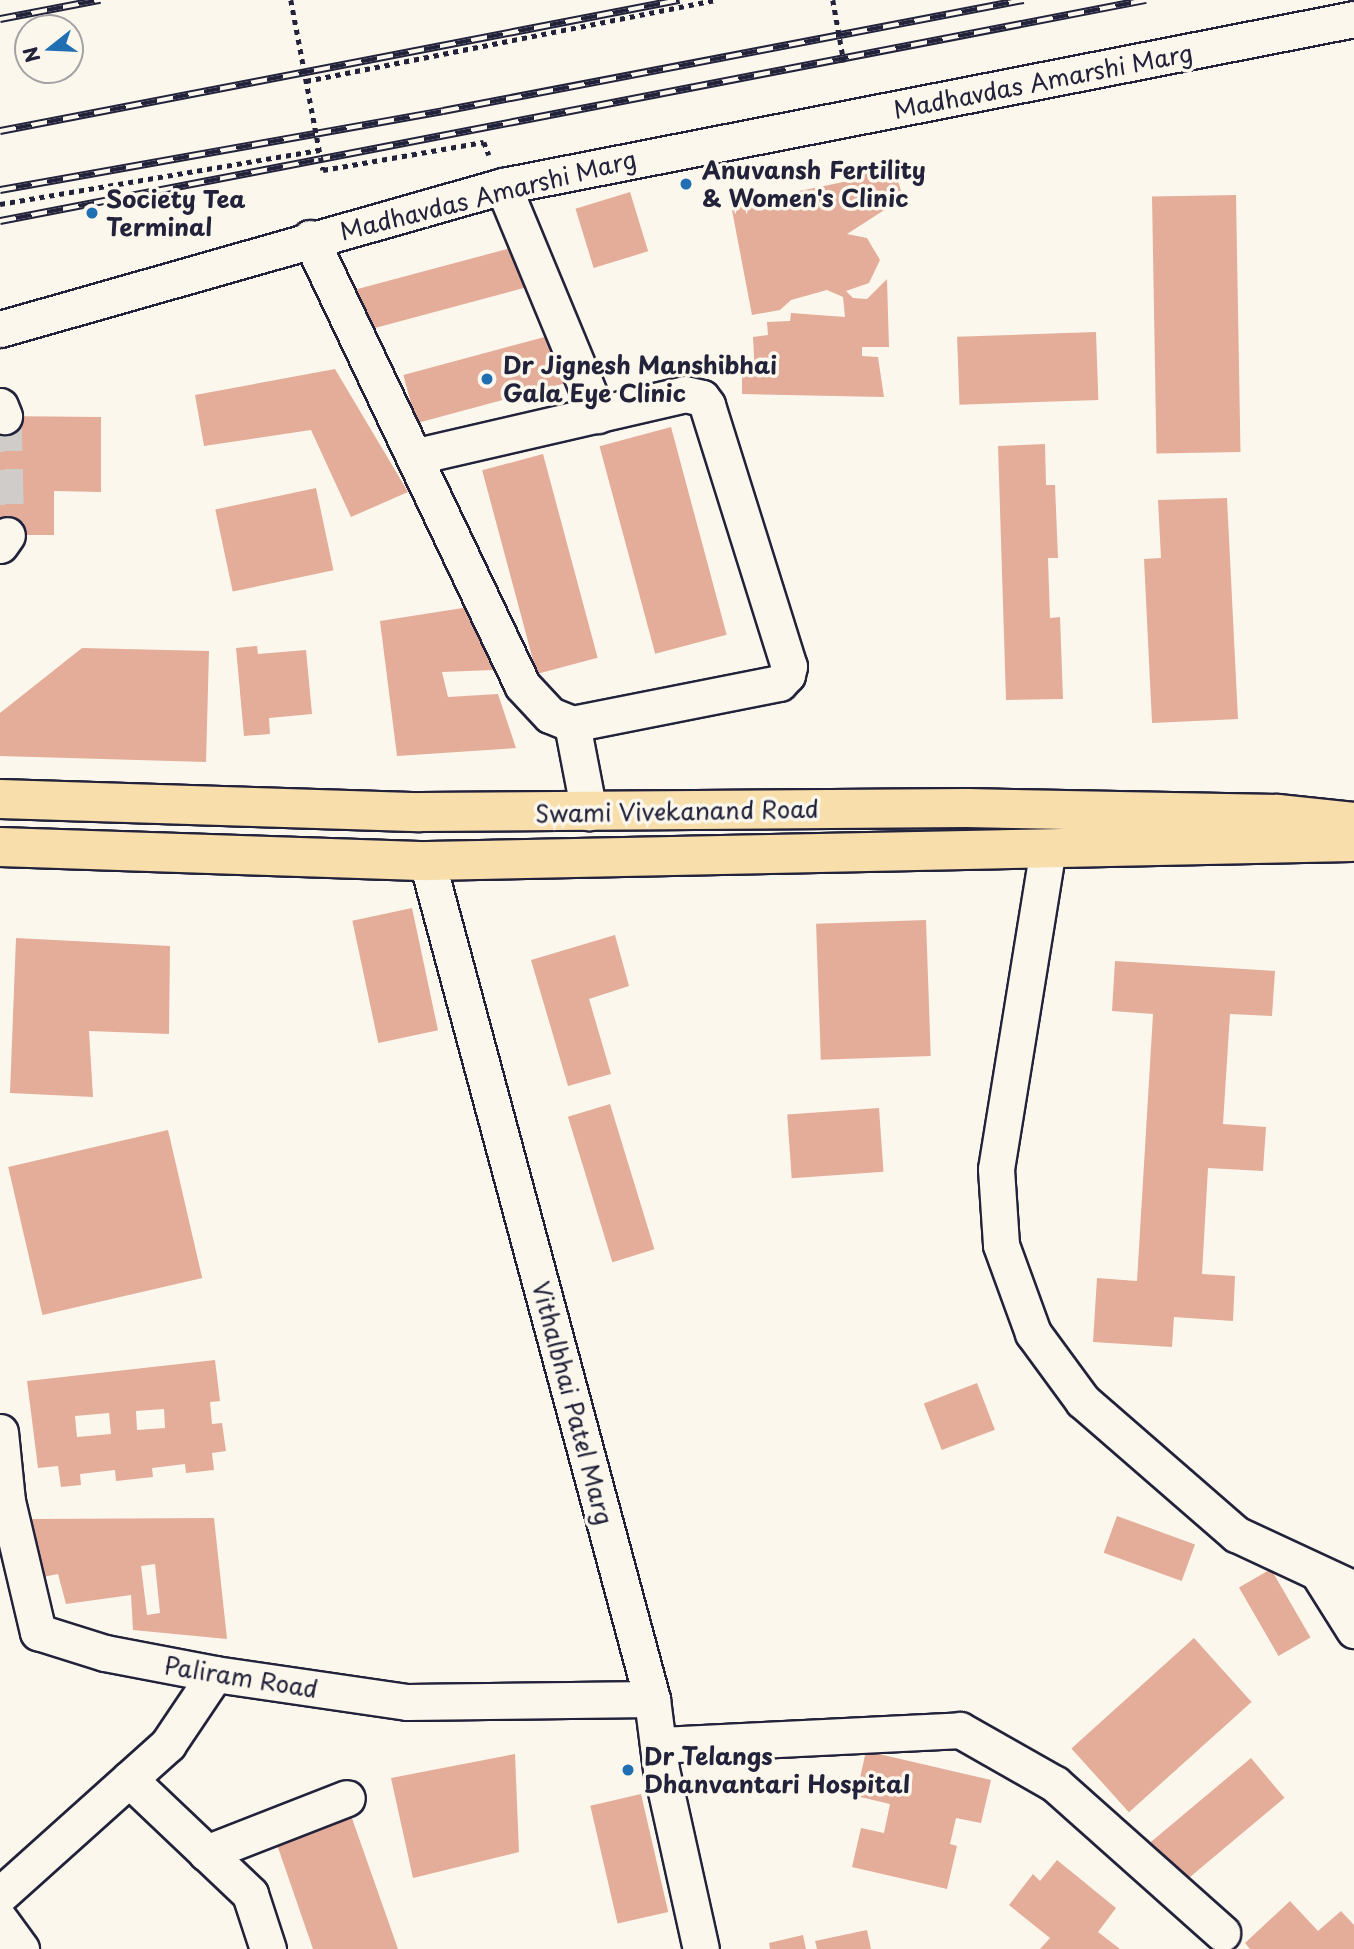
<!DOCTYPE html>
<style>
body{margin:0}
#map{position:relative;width:1354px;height:1949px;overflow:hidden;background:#fbf7ec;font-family:"Playpen Sans",sans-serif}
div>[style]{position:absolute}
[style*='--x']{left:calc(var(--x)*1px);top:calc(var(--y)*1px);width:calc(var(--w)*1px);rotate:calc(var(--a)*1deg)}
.building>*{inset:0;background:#e4ad9a;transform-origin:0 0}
.minor-tunnel>*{height:35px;margin-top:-17.5px;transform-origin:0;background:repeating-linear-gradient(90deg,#d0ccc9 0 35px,transparent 0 53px)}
.path>*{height:4.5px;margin-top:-2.25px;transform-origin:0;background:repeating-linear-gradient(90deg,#22223b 0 5px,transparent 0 10px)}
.roads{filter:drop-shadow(2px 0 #22223b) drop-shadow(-2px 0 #22223b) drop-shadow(0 2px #22223b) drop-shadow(0 -2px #22223b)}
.minor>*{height:35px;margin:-17.5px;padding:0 17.5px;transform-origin:17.5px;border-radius:17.5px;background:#fbf7ec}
.major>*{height:38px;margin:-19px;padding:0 19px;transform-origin:19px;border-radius:19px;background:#f8deab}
.rail>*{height:8px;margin-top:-4px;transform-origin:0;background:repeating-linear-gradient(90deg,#fbf7ec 0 16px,#22223b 0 32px);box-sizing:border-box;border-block:2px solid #22223b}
.path-bridge>*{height:4.5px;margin-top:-2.25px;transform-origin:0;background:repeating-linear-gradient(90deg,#22223b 0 5px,transparent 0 10px)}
.dots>*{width:19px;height:19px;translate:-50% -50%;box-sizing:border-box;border:4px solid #fbf7ec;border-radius:50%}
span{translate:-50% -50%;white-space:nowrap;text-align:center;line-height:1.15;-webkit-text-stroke:7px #fbf7ec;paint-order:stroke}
.street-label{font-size:24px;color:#22223b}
.poi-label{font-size:24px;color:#22223b;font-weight:700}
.left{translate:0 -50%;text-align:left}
.north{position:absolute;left:14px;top:14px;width:70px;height:70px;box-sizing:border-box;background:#fbf7ec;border:2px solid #a4a2a5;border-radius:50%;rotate:252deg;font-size:19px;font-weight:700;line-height:28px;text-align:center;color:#22223b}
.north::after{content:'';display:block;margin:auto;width:24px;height:32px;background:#1f6fb2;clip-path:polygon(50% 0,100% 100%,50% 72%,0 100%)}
</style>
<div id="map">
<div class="building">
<i style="clip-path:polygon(893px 163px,903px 198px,847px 234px,867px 238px,880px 260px,869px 283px,846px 291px,853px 298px,867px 299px,887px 279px,889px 347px,862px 347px,862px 356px,878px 357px,884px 397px,742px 394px,742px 375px,755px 375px,753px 337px,768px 335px,767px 322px,790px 321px,791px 313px,845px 317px,843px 297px,827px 290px,791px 300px,780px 310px,752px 315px,731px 205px,853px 180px,851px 172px)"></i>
<i style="left:630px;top:192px;width:62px;height:57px;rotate:73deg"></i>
<i style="left:1236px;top:195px;width:257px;height:84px;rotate:89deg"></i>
<i style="left:522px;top:245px;width:42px;height:177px;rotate:75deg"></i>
<i style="left:1096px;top:332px;width:68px;height:139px;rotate:88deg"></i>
<i style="left:556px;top:334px;width:50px;height:158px;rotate:75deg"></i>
<i style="clip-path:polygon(335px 369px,408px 492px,351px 517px,311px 430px,204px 446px,195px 395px)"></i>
<i style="clip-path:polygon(0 416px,101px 417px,101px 492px,54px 491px,54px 535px,0 535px)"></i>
<i style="left:671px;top:427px;width:215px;height:74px;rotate:75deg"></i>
<i style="clip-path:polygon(1045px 444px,1046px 485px,1055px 485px,1058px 558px,1048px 558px,1050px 618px,1060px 617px,1063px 699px,1006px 700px,998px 446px)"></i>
<i style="left:543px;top:454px;width:211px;height:63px;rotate:75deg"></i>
<i style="left:316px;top:488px;width:84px;height:103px;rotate:78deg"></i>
<i style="clip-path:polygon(1227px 498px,1238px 719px,1152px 723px,1144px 559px,1161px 558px,1158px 500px)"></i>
<i style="clip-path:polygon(469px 607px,493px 670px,442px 672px,448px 697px,498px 694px,516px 748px,397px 756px,380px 621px)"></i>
<i style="clip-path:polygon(257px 646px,258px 654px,306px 650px,312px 714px,269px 718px,270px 734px,244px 736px,236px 648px)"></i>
<i style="clip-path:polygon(82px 648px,209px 651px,206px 762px,0 756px,0 713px)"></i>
<i style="left:412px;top:908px;width:125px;height:61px;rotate:78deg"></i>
<i style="left:926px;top:920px;width:136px;height:110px;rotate:88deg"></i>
<i style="clip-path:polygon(615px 935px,629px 986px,589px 999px,611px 1074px,568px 1086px,531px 960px)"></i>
<i style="clip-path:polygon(16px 938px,170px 946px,169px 1034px,89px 1031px,93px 1097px,10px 1093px)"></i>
<i style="clip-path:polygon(1115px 961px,1275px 971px,1272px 1016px,1230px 1014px,1223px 1124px,1266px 1127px,1263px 1171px,1208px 1168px,1202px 1274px,1235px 1276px,1233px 1321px,1174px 1317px,1172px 1347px,1093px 1342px,1097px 1278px,1137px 1281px,1153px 1014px,1112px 1011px)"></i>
<i style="left:610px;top:1104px;width:152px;height:44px;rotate:73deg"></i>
<i style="left:879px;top:1108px;width:64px;height:92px;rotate:86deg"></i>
<i style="left:168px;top:1130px;width:152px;height:164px;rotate:77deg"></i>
<i style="clip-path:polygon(evenodd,215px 1360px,220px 1401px,210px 1402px,212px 1424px,222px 1423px,226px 1451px,212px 1453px,214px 1470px,186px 1473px,185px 1464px,152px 1468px,153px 1477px,116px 1481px,115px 1470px,80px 1474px,81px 1485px,61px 1487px,58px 1466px,38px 1468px,27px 1381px,215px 1360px,164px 1409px,165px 1428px,137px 1430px,136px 1411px,164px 1409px,215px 1360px,109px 1413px,111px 1434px,77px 1437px,75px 1416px,109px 1413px)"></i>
<i style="left:977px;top:1383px;width:50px;height:57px;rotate:69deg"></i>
<i style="left:1117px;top:1516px;width:83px;height:39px;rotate:20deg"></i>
<i style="clip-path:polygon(evenodd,214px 1518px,227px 1639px,133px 1630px,131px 1595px,66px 1604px,58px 1574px,38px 1578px,31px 1519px,214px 1518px,155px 1564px,160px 1613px,147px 1615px,141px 1566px,155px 1564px)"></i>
<i style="left:1271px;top:1569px;width:79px;height:37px;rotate:60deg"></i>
<i style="left:1194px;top:1638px;width:86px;height:165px;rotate:48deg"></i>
<i style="clip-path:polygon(866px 1751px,991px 1780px,981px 1823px,956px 1818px,950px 1844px,957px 1846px,947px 1889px,852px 1867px,861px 1828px,884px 1833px,890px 1804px,856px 1796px)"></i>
<i style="clip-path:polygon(515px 1754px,519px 1852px,413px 1878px,391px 1778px)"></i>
<i style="left:1251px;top:1758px;width:52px;height:133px;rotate:50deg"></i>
<i style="left:641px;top:1794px;width:121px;height:52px;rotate:77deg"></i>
<i style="clip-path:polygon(348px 1807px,398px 1949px,313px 1949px,273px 1833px)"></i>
<i style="clip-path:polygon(1057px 1860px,1116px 1908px,1098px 1932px,1120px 1949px,1040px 1949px,1050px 1938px,1009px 1905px,1033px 1874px,1040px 1881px)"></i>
<i style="clip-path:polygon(1290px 1901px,1318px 1931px,1341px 1911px,1354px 1925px,1354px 1949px,1250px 1949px,1245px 1943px)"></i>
<i style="clip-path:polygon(867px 1930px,871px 1949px,817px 1949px,815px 1941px)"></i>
<i style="clip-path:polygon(803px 1935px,806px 1949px,770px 1949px,769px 1943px)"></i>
</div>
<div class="minor-tunnel">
<i style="--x:4;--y:416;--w:119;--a:88.6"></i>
</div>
<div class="path">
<i style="--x:306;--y:81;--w:416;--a:-11.2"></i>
<i style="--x:323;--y:170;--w:163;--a:-9.9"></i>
<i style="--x:484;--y:142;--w:14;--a:69"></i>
<i style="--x:0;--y:204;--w:324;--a:-9.6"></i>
</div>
<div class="roads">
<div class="minor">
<i style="--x:503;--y:186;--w:248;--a:67.5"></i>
<i style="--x:310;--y:238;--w:495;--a:64.6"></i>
<i style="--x:522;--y:685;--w:41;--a:47"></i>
<i style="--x:550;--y:715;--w:24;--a:22"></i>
<i style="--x:572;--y:724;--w:90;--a:79.1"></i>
<i style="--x:0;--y:329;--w:523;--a:-15.87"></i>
<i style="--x:503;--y:186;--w:867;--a:-11.1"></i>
<i style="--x:0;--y:406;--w:11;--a:68"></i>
<i style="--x:417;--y:456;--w:275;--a:-13"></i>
<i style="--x:685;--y:394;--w:17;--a:13"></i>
<i style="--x:702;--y:398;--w:9;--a:54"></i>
<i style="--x:707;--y:405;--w:274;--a:72.6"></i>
<i style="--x:789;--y:666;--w:9;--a:103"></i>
<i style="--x:787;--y:675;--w:11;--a:135"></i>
<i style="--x:779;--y:683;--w:211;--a:168.8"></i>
<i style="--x:0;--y:545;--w:12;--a:-55"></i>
<i style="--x:1048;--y:848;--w:325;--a:99.2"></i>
<i style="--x:996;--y:1169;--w:76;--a:86.2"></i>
<i style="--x:1001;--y:1245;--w:94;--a:70"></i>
<i style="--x:1033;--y:1333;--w:84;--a:53.7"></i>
<i style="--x:1083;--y:1401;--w:203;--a:41"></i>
<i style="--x:1236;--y:1534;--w:130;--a:25"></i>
<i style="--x:427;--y:861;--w:868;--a:74.97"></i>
<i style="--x:652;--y:1699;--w:71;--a:82.7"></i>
<i style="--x:661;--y:1769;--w:184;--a:77.5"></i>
<i style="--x:0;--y:1432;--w:69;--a:84.2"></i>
<i style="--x:7;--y:1501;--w:135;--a:76.7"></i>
<i style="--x:38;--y:1632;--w:70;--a:17.4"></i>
<i style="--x:105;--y:1653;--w:112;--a:10.8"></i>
<i style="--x:215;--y:1674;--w:194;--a:8.3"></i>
<i style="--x:407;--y:1702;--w:245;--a:-0.7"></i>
<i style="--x:1320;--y:1576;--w:64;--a:57.8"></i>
<i style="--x:658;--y:1745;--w:302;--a:-2.8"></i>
<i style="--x:960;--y:1730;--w:109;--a:29.6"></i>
<i style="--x:1055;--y:1784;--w:224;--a:41.7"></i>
<i style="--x:129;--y:1779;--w:167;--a:43.5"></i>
<i style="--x:250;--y:1894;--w:58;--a:71.9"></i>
<i style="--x:206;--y:1853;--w:151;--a:-21.3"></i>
<i style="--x:0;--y:1895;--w:226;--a:-41.9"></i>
<i style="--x:168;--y:1744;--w:84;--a:-56.1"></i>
<i style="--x:0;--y:1920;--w:36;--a:54"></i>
</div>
<div class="major">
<i style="--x:0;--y:799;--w:420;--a:1.8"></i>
<i style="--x:420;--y:812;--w:547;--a:-0.42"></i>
<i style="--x:967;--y:808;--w:311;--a:1.1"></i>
<i style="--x:1278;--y:814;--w:76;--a:6"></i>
<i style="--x:0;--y:847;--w:427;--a:1.9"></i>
<i style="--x:427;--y:861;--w:925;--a:-1.18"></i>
</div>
</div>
<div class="rail">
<i style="--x:0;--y:19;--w:102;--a:-10.8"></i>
<i style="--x:0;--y:131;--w:692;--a:-10.92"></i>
<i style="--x:0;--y:190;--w:450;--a:-10.1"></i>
<i style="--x:443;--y:111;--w:591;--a:-10.83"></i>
<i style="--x:0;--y:221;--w:1167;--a:-10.92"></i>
</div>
<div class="path-bridge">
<i style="--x:291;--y:0;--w:173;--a:79.3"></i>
<i style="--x:833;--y:0;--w:63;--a:79.9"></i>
</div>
<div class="dots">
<i style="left:686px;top:184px;background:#1f6fb2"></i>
<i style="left:92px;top:213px;background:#1f6fb2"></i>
<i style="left:487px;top:379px;background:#1f6fb2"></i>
<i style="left:628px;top:1770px;background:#1f6fb2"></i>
</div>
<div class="street-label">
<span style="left:1043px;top:81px;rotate:-11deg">Madhavdas Amarshi Marg</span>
<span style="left:488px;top:195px;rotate:-14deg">Madhavdas Amarshi Marg</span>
<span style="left:677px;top:811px;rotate:-1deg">Swami Vivekanand Road</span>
<span style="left:573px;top:1403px;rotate:75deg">Vithalbhai Patel Marg</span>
<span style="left:241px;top:1677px;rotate:9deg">Paliram Road</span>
</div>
<div class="poi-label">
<span class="left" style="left:702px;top:184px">Anuvansh Fertility<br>&amp; Women's Clinic</span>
<span class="left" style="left:106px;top:213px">Society Tea<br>Terminal</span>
<span class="left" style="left:503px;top:379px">Dr Jignesh Manshibhai<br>Gala Eye Clinic</span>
<span class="left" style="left:644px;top:1770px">Dr Telangs<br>Dhanvantari Hospital</span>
</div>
<div class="north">N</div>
</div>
